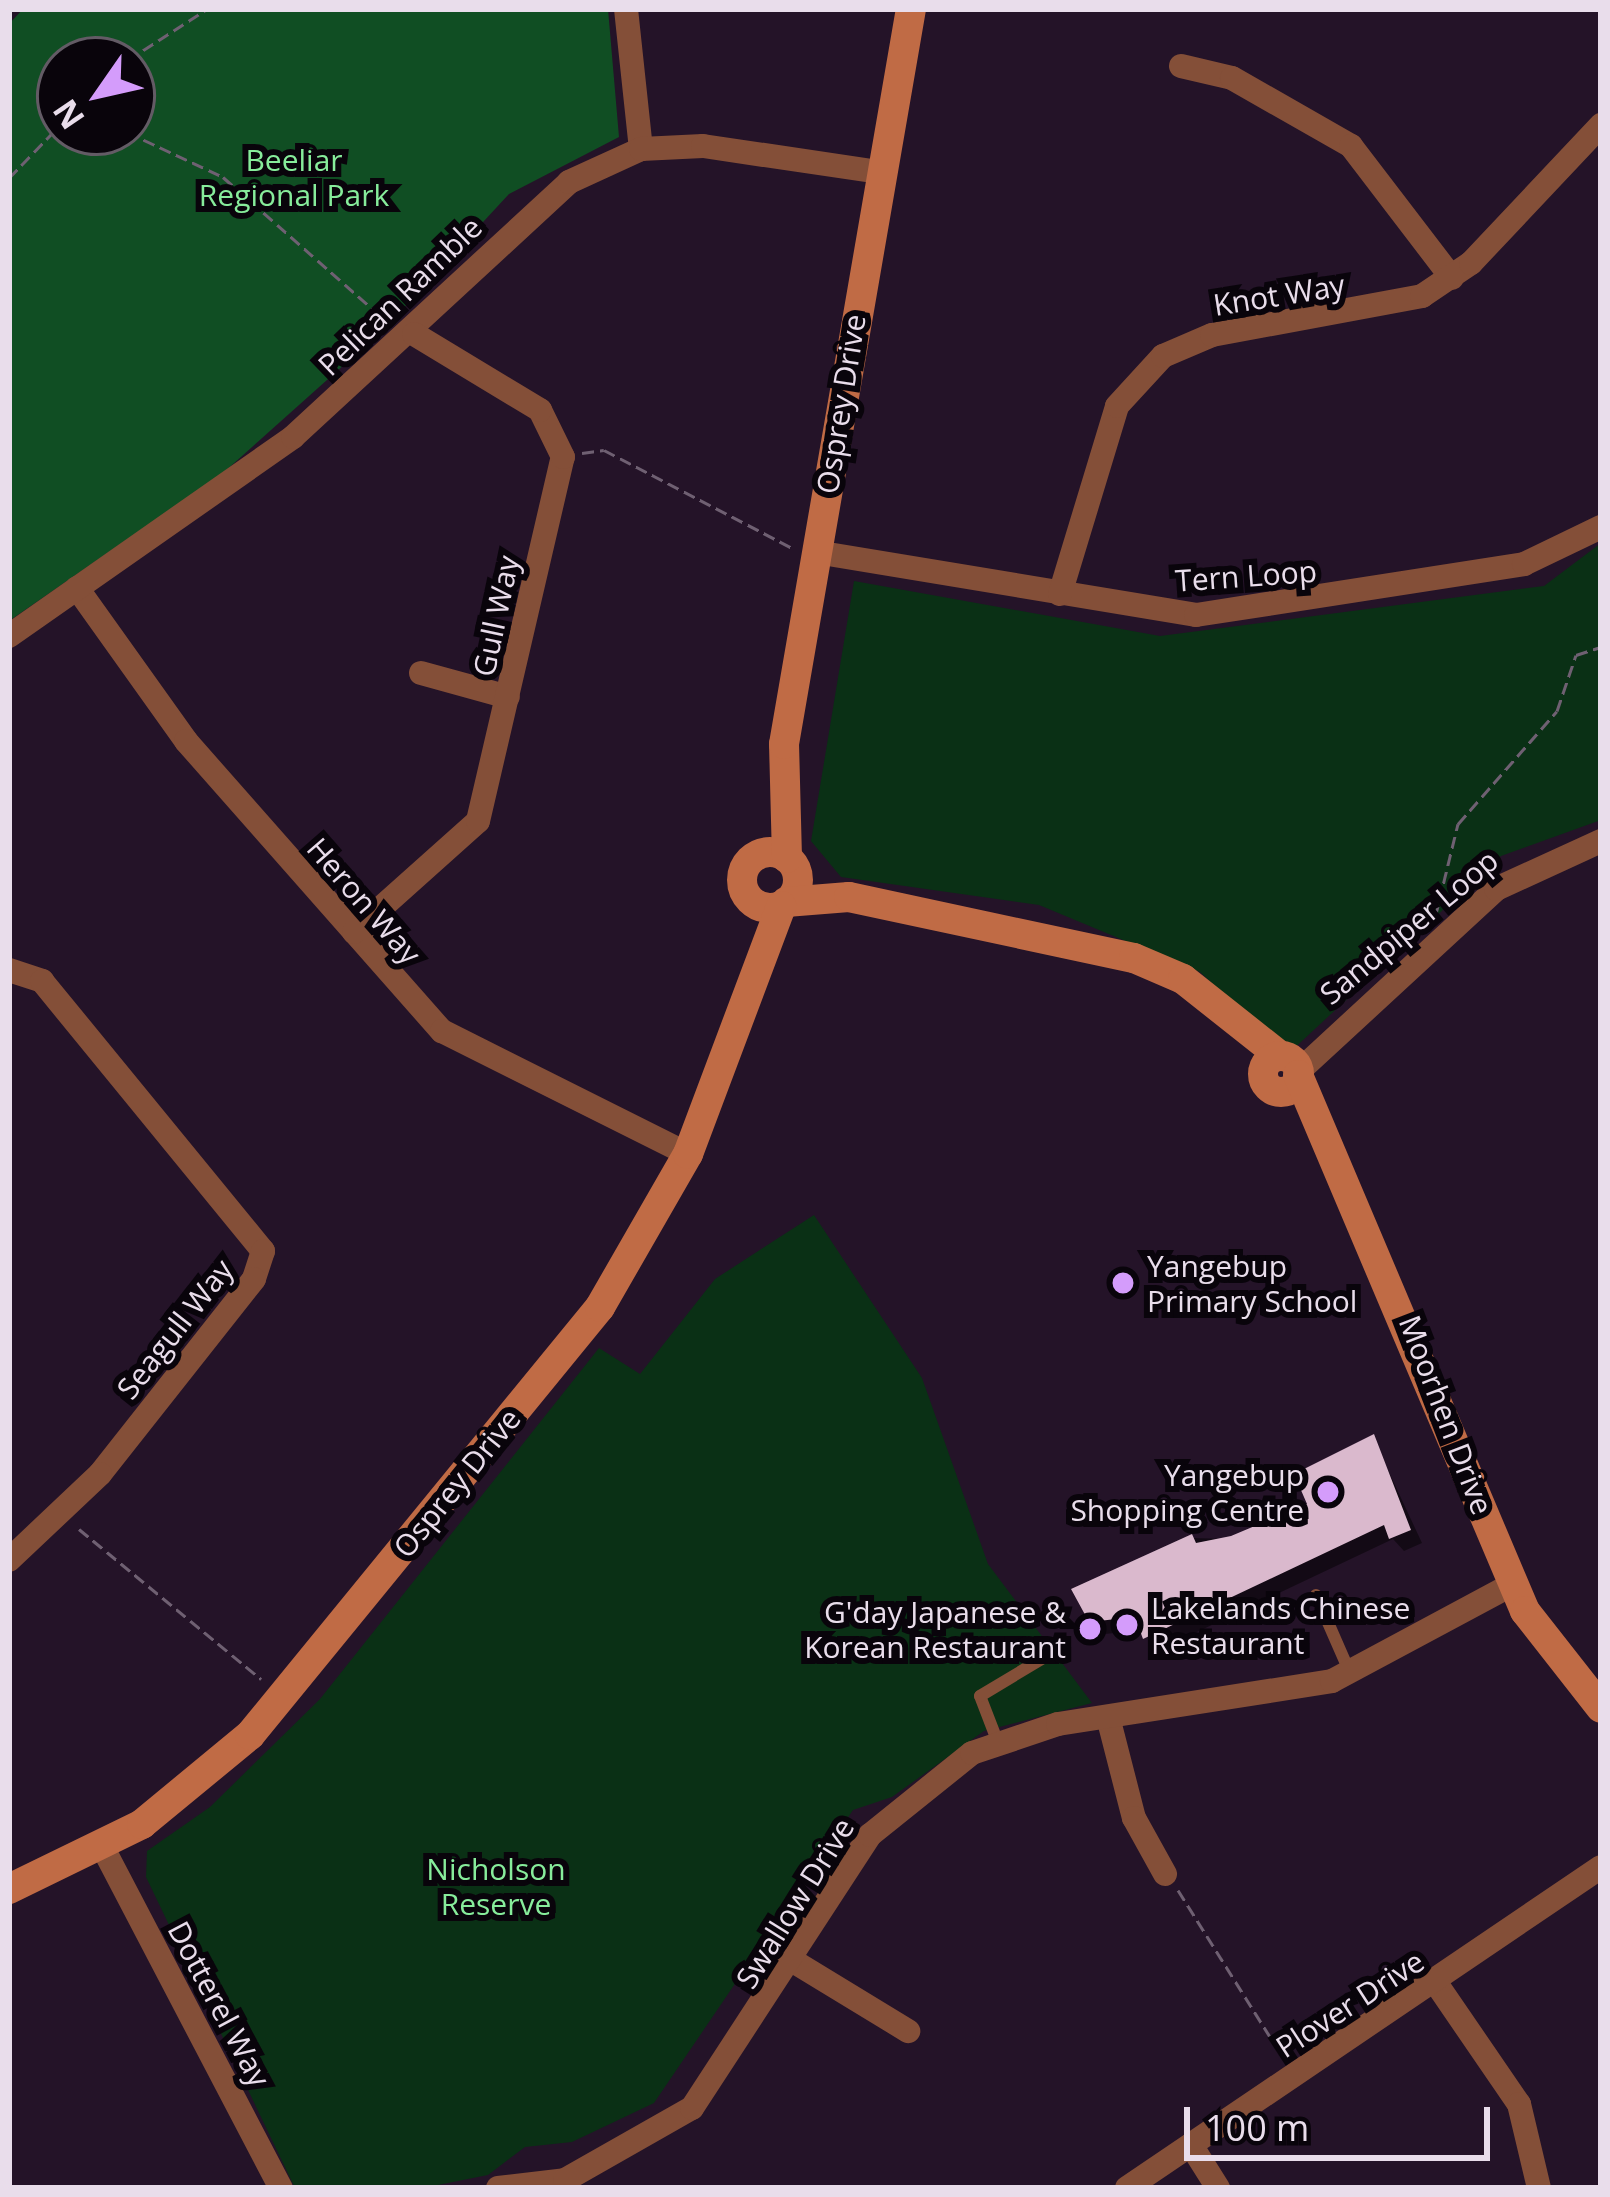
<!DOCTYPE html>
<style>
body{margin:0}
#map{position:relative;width:1610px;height:2197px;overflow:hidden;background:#241328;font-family:"Open Sans",sans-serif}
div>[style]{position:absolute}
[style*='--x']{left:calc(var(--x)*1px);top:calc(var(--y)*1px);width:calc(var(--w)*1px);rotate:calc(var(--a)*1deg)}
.green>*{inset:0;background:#0a3015}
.forest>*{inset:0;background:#104e23}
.shadow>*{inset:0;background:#0007}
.building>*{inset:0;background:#dab9cd}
.path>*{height:3px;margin-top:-1.5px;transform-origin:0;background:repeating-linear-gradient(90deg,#6f6072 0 12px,transparent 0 18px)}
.lane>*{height:12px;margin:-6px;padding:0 6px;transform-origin:6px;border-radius:6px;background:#844f38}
.street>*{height:24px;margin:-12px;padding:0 12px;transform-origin:12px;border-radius:12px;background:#844f38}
.secondary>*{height:30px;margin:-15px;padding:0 15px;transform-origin:15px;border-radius:15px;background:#c06b45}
.secondary>.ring{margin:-15px;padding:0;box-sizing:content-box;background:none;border:30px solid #c06b45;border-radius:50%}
.dots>*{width:33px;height:33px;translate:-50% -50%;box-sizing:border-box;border:6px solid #09040b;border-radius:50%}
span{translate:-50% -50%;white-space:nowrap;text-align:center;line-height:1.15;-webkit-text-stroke:12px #09040b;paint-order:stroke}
.park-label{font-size:30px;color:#87ec9b}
.street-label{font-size:30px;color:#e9ddeb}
.poi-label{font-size:30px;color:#e9ddeb}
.left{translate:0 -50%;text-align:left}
.right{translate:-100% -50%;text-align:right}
.frame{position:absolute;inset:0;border:12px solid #e9ddeb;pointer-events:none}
.north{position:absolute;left:36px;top:36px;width:120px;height:120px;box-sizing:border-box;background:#09040b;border:3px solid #635b65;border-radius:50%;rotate:236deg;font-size:33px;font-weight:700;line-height:48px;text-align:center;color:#e9ddeb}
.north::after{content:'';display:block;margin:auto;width:42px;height:54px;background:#d49cfb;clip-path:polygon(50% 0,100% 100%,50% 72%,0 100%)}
.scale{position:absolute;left:1184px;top:2107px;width:306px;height:54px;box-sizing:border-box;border:6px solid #e9ddeb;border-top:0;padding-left:15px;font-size:36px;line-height:42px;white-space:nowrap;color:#e9ddeb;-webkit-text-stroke:9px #09040b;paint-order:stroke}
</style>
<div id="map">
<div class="green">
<i style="clip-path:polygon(1601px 543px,1601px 820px,1501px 856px,1288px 1054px,1200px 972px,1039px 905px,841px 877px,811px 841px,854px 581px,1160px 636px,1544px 586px)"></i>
<i style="clip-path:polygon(814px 1215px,922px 1378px,988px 1564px,1092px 1703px,984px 1731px,892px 1797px,853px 1810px,654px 2103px,572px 2142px,525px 2147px,488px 2175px,423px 2188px,295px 2188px,146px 1877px,147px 1851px,210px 1807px,320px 1699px,599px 1348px,640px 1374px,715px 1279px)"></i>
</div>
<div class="forest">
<i style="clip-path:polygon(evenodd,23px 9px,608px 9px,619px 137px,509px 194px,384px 329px,223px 473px,9px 621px,9px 24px,23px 9px,60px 60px,132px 60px,132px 132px,60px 132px,60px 60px)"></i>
</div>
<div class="shadow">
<i style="clip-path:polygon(1373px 1438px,1422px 1543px,1404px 1551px,1393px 1539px,1159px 1650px,1143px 1630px,1105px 1634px,1092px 1620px,1191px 1538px,1231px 1539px,1311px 1505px)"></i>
</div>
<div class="building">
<i style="clip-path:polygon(1374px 1434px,1411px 1530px,1389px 1539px,1384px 1525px,1143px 1639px,1135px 1617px,1089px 1622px,1071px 1589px,1192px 1534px,1196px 1543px,1231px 1536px,1307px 1504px,1294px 1474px)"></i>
</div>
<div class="path">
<i style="--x:128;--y:60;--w:94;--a:-32.8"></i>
<i style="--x:127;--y:132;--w:106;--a:25.1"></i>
<i style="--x:223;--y:177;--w:216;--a:41.4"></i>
<i style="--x:9;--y:178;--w:74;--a:-46.1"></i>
<i style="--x:582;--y:453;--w:22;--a:-8"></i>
<i style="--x:604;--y:450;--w:214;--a:27.5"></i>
<i style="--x:1435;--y:918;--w:97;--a:-76.3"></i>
<i style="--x:1458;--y:824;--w:150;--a:-48.8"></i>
<i style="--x:1557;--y:711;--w:59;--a:-71.3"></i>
<i style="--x:1576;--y:655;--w:26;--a:-18"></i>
<i style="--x:79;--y:1529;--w:236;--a:39.5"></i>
<i style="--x:1178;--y:1890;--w:194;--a:57.9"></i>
</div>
<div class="lane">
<i style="--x:1316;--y:1595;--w:85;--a:66.4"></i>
<i style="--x:997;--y:1740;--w:47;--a:-111.1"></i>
<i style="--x:980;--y:1696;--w:99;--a:-31"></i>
</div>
<div class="street">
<i style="--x:626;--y:9;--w:141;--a:83.9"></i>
<i style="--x:1181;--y:66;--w:52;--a:13.2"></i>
<i style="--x:1232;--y:78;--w:137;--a:29.7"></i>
<i style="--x:1351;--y:146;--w:166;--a:52.6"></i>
<i style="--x:816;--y:552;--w:385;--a:9.4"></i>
<i style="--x:1196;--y:615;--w:332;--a:-8.8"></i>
<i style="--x:1524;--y:564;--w:85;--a:-25.7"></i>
<i style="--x:77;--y:588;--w:188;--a:54.5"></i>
<i style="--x:186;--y:741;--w:387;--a:48.6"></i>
<i style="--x:442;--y:1031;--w:275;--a:26.6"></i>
<i style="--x:1060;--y:594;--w:196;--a:-73.1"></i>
<i style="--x:1117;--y:406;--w:68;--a:-47.4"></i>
<i style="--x:1163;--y:356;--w:53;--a:-23.2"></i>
<i style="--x:1212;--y:335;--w:214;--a:-10.5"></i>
<i style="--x:1422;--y:296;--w:59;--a:-34"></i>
<i style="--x:1471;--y:263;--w:190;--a:-46.7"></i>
<i style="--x:9;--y:636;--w:347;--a:-35"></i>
<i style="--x:293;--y:437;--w:376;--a:-42.7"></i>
<i style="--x:569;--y:182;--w:79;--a:-24.6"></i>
<i style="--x:641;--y:149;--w:62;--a:-2.8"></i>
<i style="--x:703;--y:146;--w:178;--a:8.4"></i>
<i style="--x:421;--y:673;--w:90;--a:15.4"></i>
<i style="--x:354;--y:932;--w:166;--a:-41.8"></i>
<i style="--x:478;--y:821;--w:374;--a:-76.9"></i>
<i style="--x:563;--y:457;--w:52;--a:-116.1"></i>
<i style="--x:540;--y:410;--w:147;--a:-148.9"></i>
<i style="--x:9;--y:970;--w:35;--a:18"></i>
<i style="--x:42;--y:981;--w:349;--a:50.7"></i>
<i style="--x:263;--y:1251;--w:29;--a:108"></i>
<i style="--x:254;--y:1279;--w:248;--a:128.3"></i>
<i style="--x:100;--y:1474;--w:125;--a:136.6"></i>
<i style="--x:1298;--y:1072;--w:270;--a:-42.7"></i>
<i style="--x:1496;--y:889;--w:115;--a:-24.6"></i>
<i style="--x:1108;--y:1717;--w:104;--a:75.6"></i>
<i style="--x:1134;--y:1818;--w:64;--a:61"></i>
<i style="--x:103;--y:1848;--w:384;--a:62.4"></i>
<i style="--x:793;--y:1961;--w:135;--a:31.3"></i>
<i style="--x:1436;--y:1983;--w:147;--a:55.6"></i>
<i style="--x:1519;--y:2104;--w:86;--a:76.6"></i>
<i style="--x:1191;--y:2145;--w:51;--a:57.9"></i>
<i style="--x:498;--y:2188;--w:67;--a:-6.8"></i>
<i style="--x:565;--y:2180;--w:146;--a:-29.6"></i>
<i style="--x:692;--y:2108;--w:326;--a:-56.9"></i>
<i style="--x:870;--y:1835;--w:131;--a:-38.8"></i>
<i style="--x:972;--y:1753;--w:91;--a:-18.6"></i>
<i style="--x:1058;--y:1724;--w:277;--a:-8.9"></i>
<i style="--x:1332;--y:1681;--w:205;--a:-28.2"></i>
<i style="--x:1127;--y:2188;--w:572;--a:-34.11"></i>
</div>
<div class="secondary">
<i class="ring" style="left:742px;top:852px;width:26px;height:26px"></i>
<i style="--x:787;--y:858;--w:114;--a:-91.5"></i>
<i style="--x:784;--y:744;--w:746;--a:-80.2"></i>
<i style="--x:786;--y:902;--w:63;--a:-4.5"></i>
<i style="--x:849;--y:897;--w:291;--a:12.1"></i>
<i style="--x:1134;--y:958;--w:53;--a:23.2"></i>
<i style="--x:1183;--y:979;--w:124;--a:38.4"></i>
<i class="ring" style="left:1263px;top:1056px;width:6px;height:6px"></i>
<i style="--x:1298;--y:1075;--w:582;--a:67.05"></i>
<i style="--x:1525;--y:1611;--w:123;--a:51.9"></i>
<i style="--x:9;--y:1889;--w:148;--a:-26"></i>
<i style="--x:142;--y:1824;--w:140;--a:-39.5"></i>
<i style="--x:250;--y:1735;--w:553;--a:-50.73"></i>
<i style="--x:600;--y:1307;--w:177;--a:-60.1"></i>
<i style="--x:688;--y:1154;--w:265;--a:-69.4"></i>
</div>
<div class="dots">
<i style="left:1123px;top:1283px;background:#d49cfb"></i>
<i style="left:1328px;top:1492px;background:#d49cfb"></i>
<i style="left:1127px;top:1625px;background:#d49cfb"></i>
<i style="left:1090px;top:1629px;background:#d49cfb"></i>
</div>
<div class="park-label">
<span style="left:294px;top:177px">Beeliar<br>Regional Park</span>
<span style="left:496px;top:1886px">Nicholson<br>Reserve</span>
</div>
<div class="street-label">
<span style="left:1279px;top:295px;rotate:-9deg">Knot Way</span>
<span style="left:400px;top:296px;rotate:-44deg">Pelican Ramble</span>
<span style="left:841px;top:404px;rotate:-81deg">Osprey Drive</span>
<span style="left:1246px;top:576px;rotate:-4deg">Tern Loop</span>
<span style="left:496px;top:616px;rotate:-78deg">Gull Way</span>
<span style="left:364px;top:901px;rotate:49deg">Heron Way</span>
<span style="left:1409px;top:927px;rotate:-40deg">Sandpiper Loop</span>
<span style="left:175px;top:1329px;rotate:-52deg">Seagull Way</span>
<span style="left:1446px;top:1415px;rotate:69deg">Moorhen Drive</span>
<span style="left:457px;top:1483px;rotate:-51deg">Osprey Drive</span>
<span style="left:795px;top:1903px;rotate:-58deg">Swallow Drive</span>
<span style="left:219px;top:2004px;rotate:62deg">Dotterel Way</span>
<span style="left:1350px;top:2004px;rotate:-33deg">Plover Drive</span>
</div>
<div class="poi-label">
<span class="left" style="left:1147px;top:1283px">Yangebup<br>Primary School</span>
<span class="right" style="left:1304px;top:1492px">Yangebup<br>Shopping Centre</span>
<span class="left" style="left:1151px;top:1625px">Lakelands Chinese<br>Restaurant</span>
<span class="right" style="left:1066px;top:1629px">G'day Japanese &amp;<br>Korean Restaurant</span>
</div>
<div class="frame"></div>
<div class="north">N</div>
<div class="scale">100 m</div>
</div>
